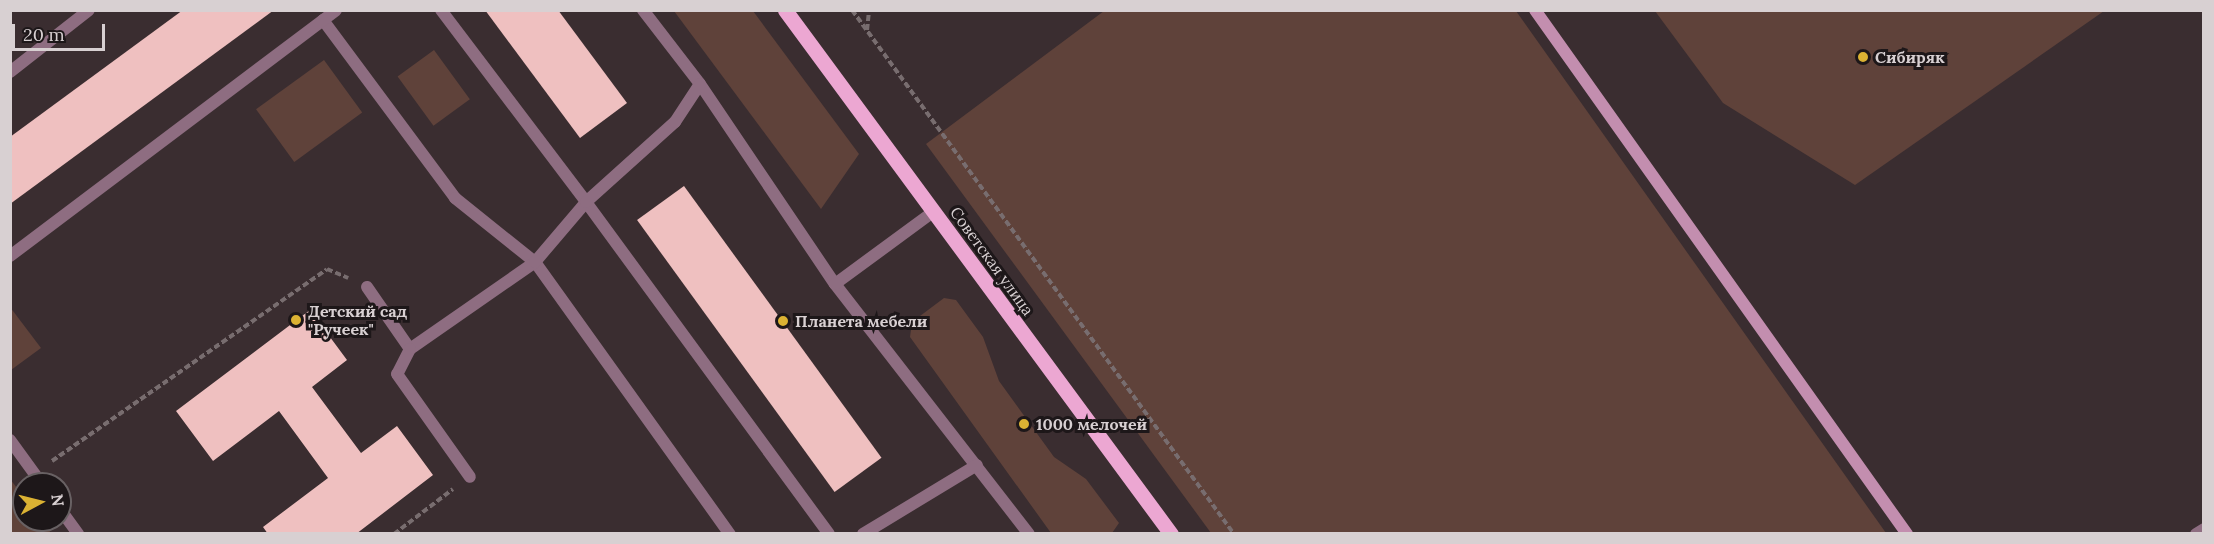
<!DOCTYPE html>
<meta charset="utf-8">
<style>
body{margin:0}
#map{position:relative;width:2214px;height:544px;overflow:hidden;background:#3a2d30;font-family:Lora,serif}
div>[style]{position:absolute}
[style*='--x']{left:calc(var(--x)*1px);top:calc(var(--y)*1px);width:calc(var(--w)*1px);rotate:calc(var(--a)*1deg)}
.green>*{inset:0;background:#5f423a;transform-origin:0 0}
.building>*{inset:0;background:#efc0c0;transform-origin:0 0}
.path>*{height:4px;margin-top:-2px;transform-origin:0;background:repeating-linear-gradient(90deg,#786d6f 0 6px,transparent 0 9px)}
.service>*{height:12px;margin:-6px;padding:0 6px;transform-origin:6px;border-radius:6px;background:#8e6d81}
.secondary>*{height:12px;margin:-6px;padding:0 6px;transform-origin:6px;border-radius:6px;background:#c38eaf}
.primary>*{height:15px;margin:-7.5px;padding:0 7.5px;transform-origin:7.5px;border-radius:7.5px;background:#eca7d2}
.dots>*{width:16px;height:16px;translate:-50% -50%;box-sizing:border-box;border:3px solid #1d1719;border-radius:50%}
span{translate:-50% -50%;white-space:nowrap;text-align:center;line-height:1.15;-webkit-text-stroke:6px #1d1719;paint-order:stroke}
.poi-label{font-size:16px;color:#d8d0d2;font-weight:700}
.left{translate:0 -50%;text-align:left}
.street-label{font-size:16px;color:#d8d0d2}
.frame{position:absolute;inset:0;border:12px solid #d8d0d2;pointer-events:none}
.north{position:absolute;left:12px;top:472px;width:60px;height:60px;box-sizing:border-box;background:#1d1719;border:2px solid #686163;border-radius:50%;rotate:83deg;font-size:16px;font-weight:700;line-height:24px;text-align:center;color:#d8d0d2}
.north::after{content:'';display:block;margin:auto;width:21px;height:27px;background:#dbb233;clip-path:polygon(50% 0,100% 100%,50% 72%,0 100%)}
.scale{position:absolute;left:12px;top:24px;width:93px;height:27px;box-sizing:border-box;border:3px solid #d8d0d2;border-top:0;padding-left:8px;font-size:18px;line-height:21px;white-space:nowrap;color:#d8d0d2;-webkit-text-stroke:4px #1d1719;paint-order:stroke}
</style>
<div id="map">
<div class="green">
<i style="clip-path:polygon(674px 11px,753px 11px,859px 154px,821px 209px)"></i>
<i style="clip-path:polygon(1104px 11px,1516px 11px,1886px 533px,1211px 533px,926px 144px)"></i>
<i style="clip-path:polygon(1655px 11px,2104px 11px,1855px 185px,1723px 103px)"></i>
<i style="left:434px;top:50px;width:61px;height:45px;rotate:54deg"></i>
<i style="left:324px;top:60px;width:65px;height:84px;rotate:54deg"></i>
<i style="clip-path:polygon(944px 298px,956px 300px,983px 337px,999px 381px,1054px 457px,1086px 479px,1119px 523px,1112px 533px,1051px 533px,910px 337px,912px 322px)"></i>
<i style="clip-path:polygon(10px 307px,41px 348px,11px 370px,10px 370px)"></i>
<i style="clip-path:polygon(10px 479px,24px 497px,24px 520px,41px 520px,51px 533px,11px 533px)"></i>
</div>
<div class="building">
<i style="clip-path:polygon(183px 10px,274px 10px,10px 204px,10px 137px)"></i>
<i style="clip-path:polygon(485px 10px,558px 10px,627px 103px,580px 138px)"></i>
<i style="left:684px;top:186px;width:336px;height:58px;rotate:54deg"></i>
<i style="clip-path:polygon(310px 310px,347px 360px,312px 387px,361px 453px,397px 426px,433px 475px,356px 534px,268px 534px,263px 527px,328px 478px,279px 411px,213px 461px,176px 411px)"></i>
</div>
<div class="path">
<i style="--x:852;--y:10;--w:648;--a:53.91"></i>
<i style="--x:867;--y:30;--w:20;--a:-84"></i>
<i style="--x:52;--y:461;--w:335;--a:-34.9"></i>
<i style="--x:327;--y:269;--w:23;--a:23"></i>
<i style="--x:394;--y:534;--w:74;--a:-37.3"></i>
</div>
<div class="service">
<i style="--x:441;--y:10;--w:241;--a:52.9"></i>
<i style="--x:586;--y:202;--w:411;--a:53.8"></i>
<i style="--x:643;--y:10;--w:93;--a:52.4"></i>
<i style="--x:700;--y:84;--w:241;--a:56"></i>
<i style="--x:835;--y:284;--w:316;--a:52.2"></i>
<i style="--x:323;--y:20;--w:222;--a:53.4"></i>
<i style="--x:455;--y:198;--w:102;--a:38.7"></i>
<i style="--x:535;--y:262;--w:335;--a:54.4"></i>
<i style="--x:10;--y:72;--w:100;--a:-38.1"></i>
<i style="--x:10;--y:256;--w:408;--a:-37"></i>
<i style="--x:835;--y:284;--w:122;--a:-36.3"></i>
<i style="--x:367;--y:287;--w:75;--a:55.3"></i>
<i style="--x:410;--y:349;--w:152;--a:-34.8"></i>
<i style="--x:535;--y:262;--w:79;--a:-49.6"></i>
<i style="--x:586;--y:202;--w:120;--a:-42"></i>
<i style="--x:675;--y:122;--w:45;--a:-56.7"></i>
<i style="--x:410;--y:349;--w:28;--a:117"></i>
<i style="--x:397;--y:374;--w:126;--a:54.7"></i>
<i style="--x:10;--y:440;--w:54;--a:54"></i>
<i style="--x:60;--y:509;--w:31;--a:54"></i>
<i style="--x:863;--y:534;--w:133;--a:-31.2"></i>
<i style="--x:2196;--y:534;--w:9;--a:-32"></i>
</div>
<div class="secondary">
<i style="--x:1535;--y:10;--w:643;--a:54.63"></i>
</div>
<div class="primary">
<i style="--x:785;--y:10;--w:651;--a:53.62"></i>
</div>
<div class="dots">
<i style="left:1863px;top:57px;background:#dbb233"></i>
<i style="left:296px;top:320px;background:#dbb233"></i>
<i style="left:783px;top:321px;background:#dbb233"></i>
<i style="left:1024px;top:424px;background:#dbb233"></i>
</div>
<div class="poi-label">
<span class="left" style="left:1875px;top:57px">Сибиряк</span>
<span class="left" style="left:308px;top:320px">Детский сад<br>"Ручеек"</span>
<span class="left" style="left:795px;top:321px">Планета мебели</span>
<span class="left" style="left:1036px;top:424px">1000 мелочей</span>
</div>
<div class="street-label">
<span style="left:992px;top:261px;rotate:54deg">Советская улица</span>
</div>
<div class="frame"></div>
<div class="north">N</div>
<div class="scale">20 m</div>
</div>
